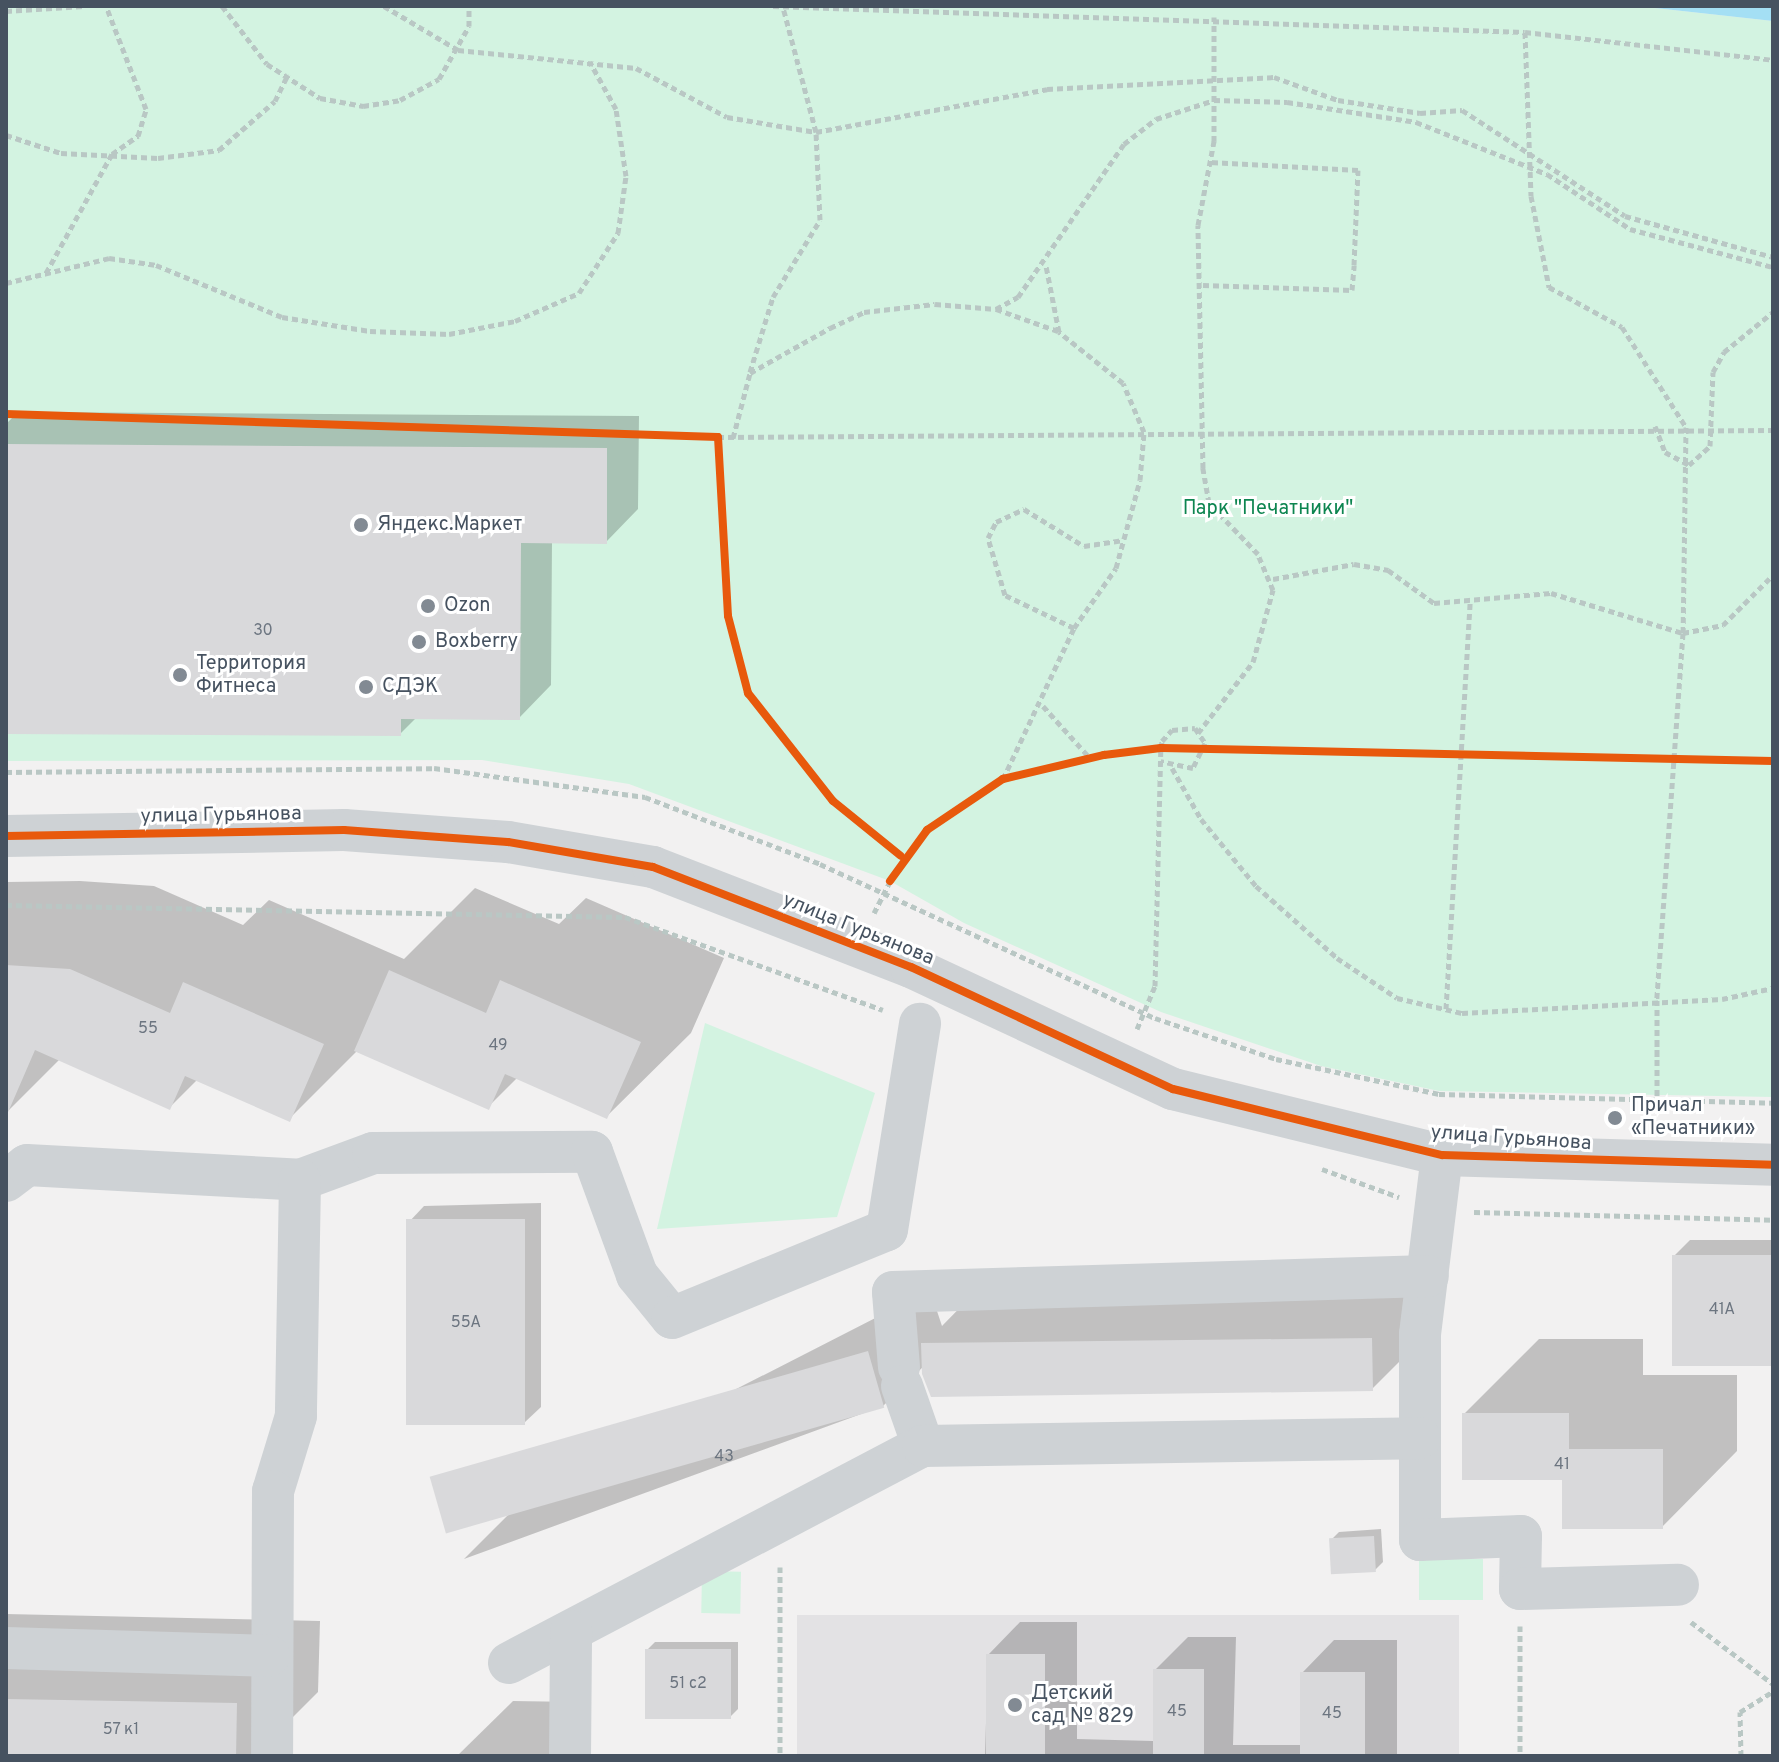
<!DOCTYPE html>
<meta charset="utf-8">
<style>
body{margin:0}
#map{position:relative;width:1779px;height:1762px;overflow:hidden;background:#f2f1f1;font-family:Overpass,sans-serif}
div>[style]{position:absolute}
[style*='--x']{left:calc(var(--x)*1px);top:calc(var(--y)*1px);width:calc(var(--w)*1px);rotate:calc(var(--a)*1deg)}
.education>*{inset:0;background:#e3e2e4;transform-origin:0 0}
.green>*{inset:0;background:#d3f3e1;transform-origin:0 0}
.water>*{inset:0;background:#a4dff4}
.shadow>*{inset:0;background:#0003}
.building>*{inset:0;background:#d9d9db;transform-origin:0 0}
.path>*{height:5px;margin-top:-2.5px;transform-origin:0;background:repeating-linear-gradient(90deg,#b9c7c4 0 6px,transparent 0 10px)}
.minor>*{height:42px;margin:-21px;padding:0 21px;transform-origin:21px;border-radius:21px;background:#ced2d5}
.cycleway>*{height:8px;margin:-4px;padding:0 4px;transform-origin:4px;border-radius:4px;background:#e8590c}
.dots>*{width:22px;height:22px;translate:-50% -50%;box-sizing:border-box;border:4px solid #fff;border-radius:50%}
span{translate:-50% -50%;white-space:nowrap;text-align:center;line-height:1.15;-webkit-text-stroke:6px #fff;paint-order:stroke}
.number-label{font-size:16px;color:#6c7580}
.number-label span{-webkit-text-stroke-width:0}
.park-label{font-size:20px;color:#0d8550}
.poi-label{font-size:20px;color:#465260}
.left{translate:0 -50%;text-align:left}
.street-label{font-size:20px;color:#465260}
.frame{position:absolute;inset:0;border:8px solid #465260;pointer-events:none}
</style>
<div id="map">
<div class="education">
<i style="left:1459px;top:1615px;width:141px;height:662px;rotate:90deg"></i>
</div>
<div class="green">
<i style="clip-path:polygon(6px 6px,1637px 6px,1773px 21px,1773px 1097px,1439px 1091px,1321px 1066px,1161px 1012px,964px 923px,890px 881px,629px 784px,482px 760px,6px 761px)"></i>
<i style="clip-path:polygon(705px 1023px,875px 1093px,837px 1217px,657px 1229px)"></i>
<i style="left:1419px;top:1559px;width:64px;height:41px"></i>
<i style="left:702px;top:1571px;width:39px;height:42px;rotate:1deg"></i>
</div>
<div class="water">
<i style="clip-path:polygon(1637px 6px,1773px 6px,1773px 21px)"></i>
</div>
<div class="shadow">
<i style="clip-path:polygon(18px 412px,639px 416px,638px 509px,606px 542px,552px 541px,551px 685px,519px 718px,417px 717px,400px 734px,6px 732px,6px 424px)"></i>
<i style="clip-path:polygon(80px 881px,154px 886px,243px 925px,269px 900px,404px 959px,475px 888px,559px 924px,586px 898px,724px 958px,691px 1033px,607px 1116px,518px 1077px,488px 1107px,358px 1050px,289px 1119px,198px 1079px,170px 1107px,60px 1059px,6px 1113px,6px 882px)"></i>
<i style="clip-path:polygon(541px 1203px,541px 1407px,524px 1423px,408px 1223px,424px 1206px)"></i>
<i style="clip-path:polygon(1690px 1240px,1773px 1240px,1773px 1364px,1674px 1256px)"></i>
<i style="clip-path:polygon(1433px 1276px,1434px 1327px,1372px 1389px,927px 1363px,883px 1406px,464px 1559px,527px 1496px,930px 1290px,942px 1326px,985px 1282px)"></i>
<i style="clip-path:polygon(1539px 1339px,1643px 1339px,1643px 1375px,1737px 1375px,1737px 1451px,1662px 1527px,1564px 1478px,1464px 1414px)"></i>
<i style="clip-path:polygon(1381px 1529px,1383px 1562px,1375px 1570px,1331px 1540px,1339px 1532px)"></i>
<i style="clip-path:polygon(6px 1614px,320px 1621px,318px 1692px,254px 1756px,6px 1756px)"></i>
<i style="clip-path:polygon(1020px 1622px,1077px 1622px,1077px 1739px,1153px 1741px,1155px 1670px,1188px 1637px,1236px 1637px,1233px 1745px,1302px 1745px,1302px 1673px,1334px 1640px,1397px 1640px,1397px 1756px,985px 1756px,988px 1655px)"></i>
<i style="clip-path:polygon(655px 1642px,738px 1642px,738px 1709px,731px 1716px,647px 1650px)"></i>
<i style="clip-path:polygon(513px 1701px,578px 1702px,578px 1756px,457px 1756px)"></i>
</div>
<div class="building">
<i style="clip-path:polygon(6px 444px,607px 448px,607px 544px,521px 543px,520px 720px,401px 719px,401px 736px,6px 734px)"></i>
<i style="clip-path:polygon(6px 965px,70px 969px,170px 1013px,183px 982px,324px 1044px,290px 1122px,185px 1076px,170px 1110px,35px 1050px,6px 1117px)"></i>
<i style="clip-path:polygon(389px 970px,486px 1013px,500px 980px,641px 1042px,607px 1119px,505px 1074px,489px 1110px,354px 1051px)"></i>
<i style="left:525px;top:1219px;width:206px;height:119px;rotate:90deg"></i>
<i style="left:1672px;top:1255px;width:101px;height:111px"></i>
<i style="clip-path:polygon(1372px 1338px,1373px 1391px,931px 1397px,922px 1374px,921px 1343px)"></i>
<i style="left:868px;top:1351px;width:59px;height:456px;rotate:74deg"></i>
<i style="clip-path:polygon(1462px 1413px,1569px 1413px,1569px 1449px,1663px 1449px,1663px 1529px,1562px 1529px,1562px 1480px,1462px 1480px)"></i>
<i style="left:1374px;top:1536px;width:36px;height:45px;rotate:87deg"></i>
<i style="left:645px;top:1649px;width:86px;height:70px"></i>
<i style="left:986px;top:1654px;width:59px;height:102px"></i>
<i style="left:1153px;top:1669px;width:51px;height:87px"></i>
<i style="left:1300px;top:1672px;width:65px;height:84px"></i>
<i style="left:6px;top:1699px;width:231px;height:57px;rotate:1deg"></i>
</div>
<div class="path">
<i style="--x:222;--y:6;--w:73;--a:52.2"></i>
<i style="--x:267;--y:64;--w:63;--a:32.7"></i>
<i style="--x:320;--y:98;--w:44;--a:10.5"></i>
<i style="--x:363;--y:106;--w:37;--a:-9"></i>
<i style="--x:400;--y:100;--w:44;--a:-28.3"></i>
<i style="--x:439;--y:79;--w:61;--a:-60.5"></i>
<i style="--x:469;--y:26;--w:20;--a:-90"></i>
<i style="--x:384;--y:6;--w:86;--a:30.7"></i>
<i style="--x:458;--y:50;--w:179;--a:5.8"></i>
<i style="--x:636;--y:68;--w:103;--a:28.3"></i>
<i style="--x:727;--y:117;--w:90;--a:9.6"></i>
<i style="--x:816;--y:132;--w:235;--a:-10.5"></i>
<i style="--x:1047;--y:89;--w:227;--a:-3"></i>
<i style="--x:1274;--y:77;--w:68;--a:19.8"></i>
<i style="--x:1338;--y:100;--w:83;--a:9"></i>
<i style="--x:1420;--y:113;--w:42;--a:-4.1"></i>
<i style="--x:1462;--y:110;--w:194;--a:33"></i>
<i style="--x:1625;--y:216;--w:154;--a:15.5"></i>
<i style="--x:773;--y:6;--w:752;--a:1.98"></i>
<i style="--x:1525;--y:32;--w:250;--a:6.4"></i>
<i style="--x:6;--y:11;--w:78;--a:-3.7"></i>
<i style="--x:1525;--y:32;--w:164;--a:87.9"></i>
<i style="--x:1531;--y:196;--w:93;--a:78.8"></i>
<i style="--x:1549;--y:287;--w:83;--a:28.7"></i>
<i style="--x:1622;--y:327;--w:119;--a:57.4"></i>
<i style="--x:1686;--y:427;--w:206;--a:90.8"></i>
<i style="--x:1683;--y:633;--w:368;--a:94.1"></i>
<i style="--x:1657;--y:1000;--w:104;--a:90"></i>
<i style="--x:6;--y:135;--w:58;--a:18.1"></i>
<i style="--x:61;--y:153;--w:97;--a:3"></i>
<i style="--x:158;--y:158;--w:62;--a:-7.5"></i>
<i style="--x:219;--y:150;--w:74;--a:-41.2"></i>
<i style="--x:275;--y:101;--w:30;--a:-64"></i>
<i style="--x:46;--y:273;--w:136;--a:-61"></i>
<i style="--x:112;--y:154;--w:32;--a:-35"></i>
<i style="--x:138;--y:136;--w:28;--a:-73"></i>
<i style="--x:146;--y:109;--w:110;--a:-111.2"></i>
<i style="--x:6;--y:283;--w:106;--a:-13.6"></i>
<i style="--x:109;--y:258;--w:48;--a:8.5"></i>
<i style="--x:156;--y:265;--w:136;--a:22.4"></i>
<i style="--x:282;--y:317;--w:89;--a:9"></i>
<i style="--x:370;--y:331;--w:79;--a:2.2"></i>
<i style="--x:449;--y:334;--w:67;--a:-11.1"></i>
<i style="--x:515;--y:321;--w:70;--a:-23.6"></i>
<i style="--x:579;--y:293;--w:72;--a:-57"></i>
<i style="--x:618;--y:233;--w:58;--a:-82"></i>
<i style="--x:626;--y:176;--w:68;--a:-98.5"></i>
<i style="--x:616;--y:109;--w:54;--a:-119"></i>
<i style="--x:1203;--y:285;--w:149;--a:1.9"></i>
<i style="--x:1352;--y:290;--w:25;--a:-85"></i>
<i style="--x:1354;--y:265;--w:95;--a:-87.6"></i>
<i style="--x:1358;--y:170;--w:149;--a:-176.9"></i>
<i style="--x:996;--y:309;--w:66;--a:19.5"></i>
<i style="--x:750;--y:372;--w:78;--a:-73"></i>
<i style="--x:773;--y:297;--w:90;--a:-58.6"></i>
<i style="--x:820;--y:220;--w:88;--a:-92.6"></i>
<i style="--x:816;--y:132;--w:129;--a:-104.8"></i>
<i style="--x:1655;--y:426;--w:28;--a:69"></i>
<i style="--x:1665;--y:452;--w:27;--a:28"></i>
<i style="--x:1689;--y:465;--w:28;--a:-42"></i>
<i style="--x:1710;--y:446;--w:74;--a:-87.7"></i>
<i style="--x:1713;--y:372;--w:23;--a:-61"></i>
<i style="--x:1724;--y:352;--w:63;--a:-39.2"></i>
<i style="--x:718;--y:437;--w:1055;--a:-0.38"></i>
<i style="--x:733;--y:438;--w:67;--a:-75.3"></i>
<i style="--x:750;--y:373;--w:92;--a:-29.4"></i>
<i style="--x:830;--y:328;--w:38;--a:-25"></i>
<i style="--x:864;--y:312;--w:71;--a:-6.4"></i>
<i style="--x:935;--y:304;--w:61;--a:4.7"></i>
<i style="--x:996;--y:309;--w:25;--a:-29"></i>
<i style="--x:1018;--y:297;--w:186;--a:-55.3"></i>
<i style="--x:1124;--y:144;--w:41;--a:-38"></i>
<i style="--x:1156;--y:119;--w:61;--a:-18.1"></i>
<i style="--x:1214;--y:100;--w:73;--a:1.6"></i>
<i style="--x:1287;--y:102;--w:131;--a:8.8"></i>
<i style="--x:1416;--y:122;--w:141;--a:21.7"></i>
<i style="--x:1547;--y:174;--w:100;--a:33.5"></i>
<i style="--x:1630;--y:229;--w:148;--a:14.9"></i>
<i style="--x:1273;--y:579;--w:82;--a:-10.5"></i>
<i style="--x:1354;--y:564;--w:35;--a:10"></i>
<i style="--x:1388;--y:570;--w:57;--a:35.7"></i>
<i style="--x:1434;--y:603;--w:117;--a:-4.9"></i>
<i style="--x:1551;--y:593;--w:138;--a:16.9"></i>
<i style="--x:1683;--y:633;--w:41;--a:-11.3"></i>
<i style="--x:1723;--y:625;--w:71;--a:-45"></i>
<i style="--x:1074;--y:628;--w:76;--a:-154.4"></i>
<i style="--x:1005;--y:595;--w:59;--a:-106.6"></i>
<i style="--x:988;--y:538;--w:18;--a:-63"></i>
<i style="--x:996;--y:522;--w:31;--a:-25"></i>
<i style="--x:1024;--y:509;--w:70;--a:31.7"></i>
<i style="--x:1084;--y:546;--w:40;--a:-8.5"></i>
<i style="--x:1043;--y:706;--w:70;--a:47.9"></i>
<i style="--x:1198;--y:733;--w:90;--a:-52.2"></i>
<i style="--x:1253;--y:662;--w:75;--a:-74.5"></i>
<i style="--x:1273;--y:590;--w:39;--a:-113"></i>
<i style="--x:1258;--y:554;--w:71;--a:-133.9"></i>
<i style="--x:1209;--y:503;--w:36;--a:-100"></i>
<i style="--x:1203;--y:468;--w:243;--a:-91.2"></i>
<i style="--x:1198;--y:225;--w:86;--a:-79.2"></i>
<i style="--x:1214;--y:141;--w:124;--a:-90"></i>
<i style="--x:1172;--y:768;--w:59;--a:60.4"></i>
<i style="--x:1201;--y:819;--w:87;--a:50.6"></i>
<i style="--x:1256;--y:886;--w:108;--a:41.6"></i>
<i style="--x:1337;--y:958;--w:72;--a:33.7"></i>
<i style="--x:1397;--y:998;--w:67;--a:13"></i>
<i style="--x:1462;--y:1013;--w:260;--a:-3.1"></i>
<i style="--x:1722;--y:999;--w:52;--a:-12.2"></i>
<i style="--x:6;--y:772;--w:428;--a:-0.5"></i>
<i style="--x:434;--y:768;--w:213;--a:7.8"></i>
<i style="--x:645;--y:797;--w:187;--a:20.9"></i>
<i style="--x:820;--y:864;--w:369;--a:24.7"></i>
<i style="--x:1155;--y:1018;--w:128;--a:18.7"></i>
<i style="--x:1276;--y:1059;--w:167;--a:12.1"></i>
<i style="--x:1439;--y:1094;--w:334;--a:1.5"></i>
<i style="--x:1003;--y:779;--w:167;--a:-64.8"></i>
<i style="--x:1074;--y:628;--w:73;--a:-55"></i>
<i style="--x:1116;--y:568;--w:91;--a:-74.7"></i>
<i style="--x:1140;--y:480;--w:48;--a:-85.2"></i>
<i style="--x:1144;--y:432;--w:53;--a:-113.2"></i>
<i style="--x:1123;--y:383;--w:82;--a:-141.4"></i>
<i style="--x:1059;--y:332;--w:67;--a:-101.1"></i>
<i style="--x:6;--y:905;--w:619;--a:1.11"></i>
<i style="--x:625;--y:917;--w:274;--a:19.8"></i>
<i style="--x:874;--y:913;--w:36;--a:-63"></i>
<i style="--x:1446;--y:1009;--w:410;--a:-86.6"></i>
<i style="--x:1137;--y:1029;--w:47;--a:-67.3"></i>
<i style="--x:1155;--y:986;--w:238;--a:-88.6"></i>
<i style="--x:1161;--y:748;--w:7;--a:-82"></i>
<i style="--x:1162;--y:741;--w:15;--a:-48"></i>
<i style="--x:1172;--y:730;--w:23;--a:-5"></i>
<i style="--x:1195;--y:728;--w:18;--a:56"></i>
<i style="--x:1205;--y:743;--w:28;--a:116"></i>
<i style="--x:1193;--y:768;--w:33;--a:-168"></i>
<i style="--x:1322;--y:1169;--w:82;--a:20"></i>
<i style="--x:1474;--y:1212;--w:299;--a:1.5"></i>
<i style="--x:780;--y:1567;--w:189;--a:90"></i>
<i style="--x:1691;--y:1622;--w:103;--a:37.1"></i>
<i style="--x:1520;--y:1626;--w:130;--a:90"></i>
<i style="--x:1741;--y:1756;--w:44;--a:-91.3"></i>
<i style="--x:1740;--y:1712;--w:39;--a:-32"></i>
</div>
<div class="minor">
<i style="--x:6;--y:836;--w:338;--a:-1"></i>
<i style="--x:344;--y:830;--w:164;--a:4.2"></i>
<i style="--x:508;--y:842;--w:147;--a:9.8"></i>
<i style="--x:653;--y:867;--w:277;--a:21.2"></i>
<i style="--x:911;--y:967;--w:289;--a:25"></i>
<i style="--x:1173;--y:1089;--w:277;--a:13.8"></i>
<i style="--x:1442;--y:1155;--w:331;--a:1.7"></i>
<i style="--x:1442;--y:1155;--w:180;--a:97"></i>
<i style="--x:1420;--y:1334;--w:206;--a:90"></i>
<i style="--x:1420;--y:1540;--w:101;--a:-2.3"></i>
<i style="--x:1521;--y:1536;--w:53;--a:91.1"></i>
<i style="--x:1520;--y:1589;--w:158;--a:-1.5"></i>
<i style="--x:300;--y:1180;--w:78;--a:-20.3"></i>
<i style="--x:373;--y:1153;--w:219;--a:-0.3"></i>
<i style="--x:592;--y:1152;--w:131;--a:69.9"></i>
<i style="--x:637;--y:1275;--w:55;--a:50.9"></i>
<i style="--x:672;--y:1318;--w:232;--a:-22.3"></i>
<i style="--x:887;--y:1230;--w:209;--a:-80.9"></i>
<i style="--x:6;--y:1181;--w:26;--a:-37"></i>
<i style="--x:27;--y:1165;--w:273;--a:3.1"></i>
<i style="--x:300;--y:1180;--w:236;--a:91"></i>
<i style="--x:296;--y:1416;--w:78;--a:107"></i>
<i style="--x:273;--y:1491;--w:265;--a:90.2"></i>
<i style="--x:899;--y:1367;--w:75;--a:-94.6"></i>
<i style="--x:893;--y:1292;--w:535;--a:-1.71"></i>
<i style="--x:902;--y:1386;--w:64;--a:70.7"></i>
<i style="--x:6;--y:1648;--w:263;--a:1.7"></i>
<i style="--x:509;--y:1663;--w:467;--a:-27.7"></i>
<i style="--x:923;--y:1446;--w:497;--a:-0.9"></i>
<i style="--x:570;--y:1756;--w:125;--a:-89.5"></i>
</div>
<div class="cycleway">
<i style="--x:6;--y:414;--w:712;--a:1.85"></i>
<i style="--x:718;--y:437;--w:179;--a:86.8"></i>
<i style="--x:728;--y:616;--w:80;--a:75.4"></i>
<i style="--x:748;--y:693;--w:137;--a:51.8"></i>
<i style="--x:833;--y:801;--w:87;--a:39"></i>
<i style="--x:6;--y:836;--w:338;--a:-1"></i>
<i style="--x:344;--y:830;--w:164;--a:4.2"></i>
<i style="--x:508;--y:842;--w:147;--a:9.8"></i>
<i style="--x:653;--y:867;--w:277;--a:21.2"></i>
<i style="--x:911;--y:967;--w:289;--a:25"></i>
<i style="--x:1173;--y:1089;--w:277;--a:13.8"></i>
<i style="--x:1442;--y:1155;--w:331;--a:1.7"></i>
<i style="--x:890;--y:881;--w:63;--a:-54"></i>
<i style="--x:927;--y:830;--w:92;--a:-33.9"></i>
<i style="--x:1003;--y:779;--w:104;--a:-13.4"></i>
<i style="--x:1104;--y:755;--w:57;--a:-7"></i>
<i style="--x:1161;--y:748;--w:612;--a:1.22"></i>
</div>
<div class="dots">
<i style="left:361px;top:525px;background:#828a93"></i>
<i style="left:428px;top:606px;background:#828a93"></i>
<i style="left:419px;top:642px;background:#828a93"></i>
<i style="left:180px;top:675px;background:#828a93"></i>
<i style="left:366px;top:687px;background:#828a93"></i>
<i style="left:1615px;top:1118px;background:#828a93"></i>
<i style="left:1015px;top:1705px;background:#828a93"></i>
</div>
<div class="number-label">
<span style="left:263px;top:631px">30</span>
<span style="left:148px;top:1029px">55</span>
<span style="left:498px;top:1046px">49</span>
<span style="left:1722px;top:1310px">41А</span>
<span style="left:466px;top:1323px">55А</span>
<span style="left:724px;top:1457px">43</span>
<span style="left:1562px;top:1465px">41</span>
<span style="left:688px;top:1684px">51 с2</span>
<span style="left:1177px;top:1712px">45</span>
<span style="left:1332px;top:1714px">45</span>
<span style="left:121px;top:1730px">57 к1</span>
</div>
<div class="park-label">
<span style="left:1268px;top:509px">Парк "Печатники"</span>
</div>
<div class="poi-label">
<span class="left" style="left:377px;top:525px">Яндекс.Маркет</span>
<span class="left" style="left:444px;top:606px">Ozon</span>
<span class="left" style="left:435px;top:642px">Boxberry</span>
<span class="left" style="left:196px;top:676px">Территория<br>Фитнеса</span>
<span class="left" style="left:382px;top:687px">СДЭК</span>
<span class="left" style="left:1631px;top:1118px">Причал<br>«Печатники»</span>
<span class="left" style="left:1031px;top:1706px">Детский<br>сад № 829</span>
</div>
<div class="street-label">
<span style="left:221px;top:816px;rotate:-1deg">улица Гурьянова</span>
<span style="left:858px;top:930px;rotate:22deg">улица Гурьянова</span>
<span style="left:1511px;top:1139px;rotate:4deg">улица Гурьянова</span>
</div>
<div class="frame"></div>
</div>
